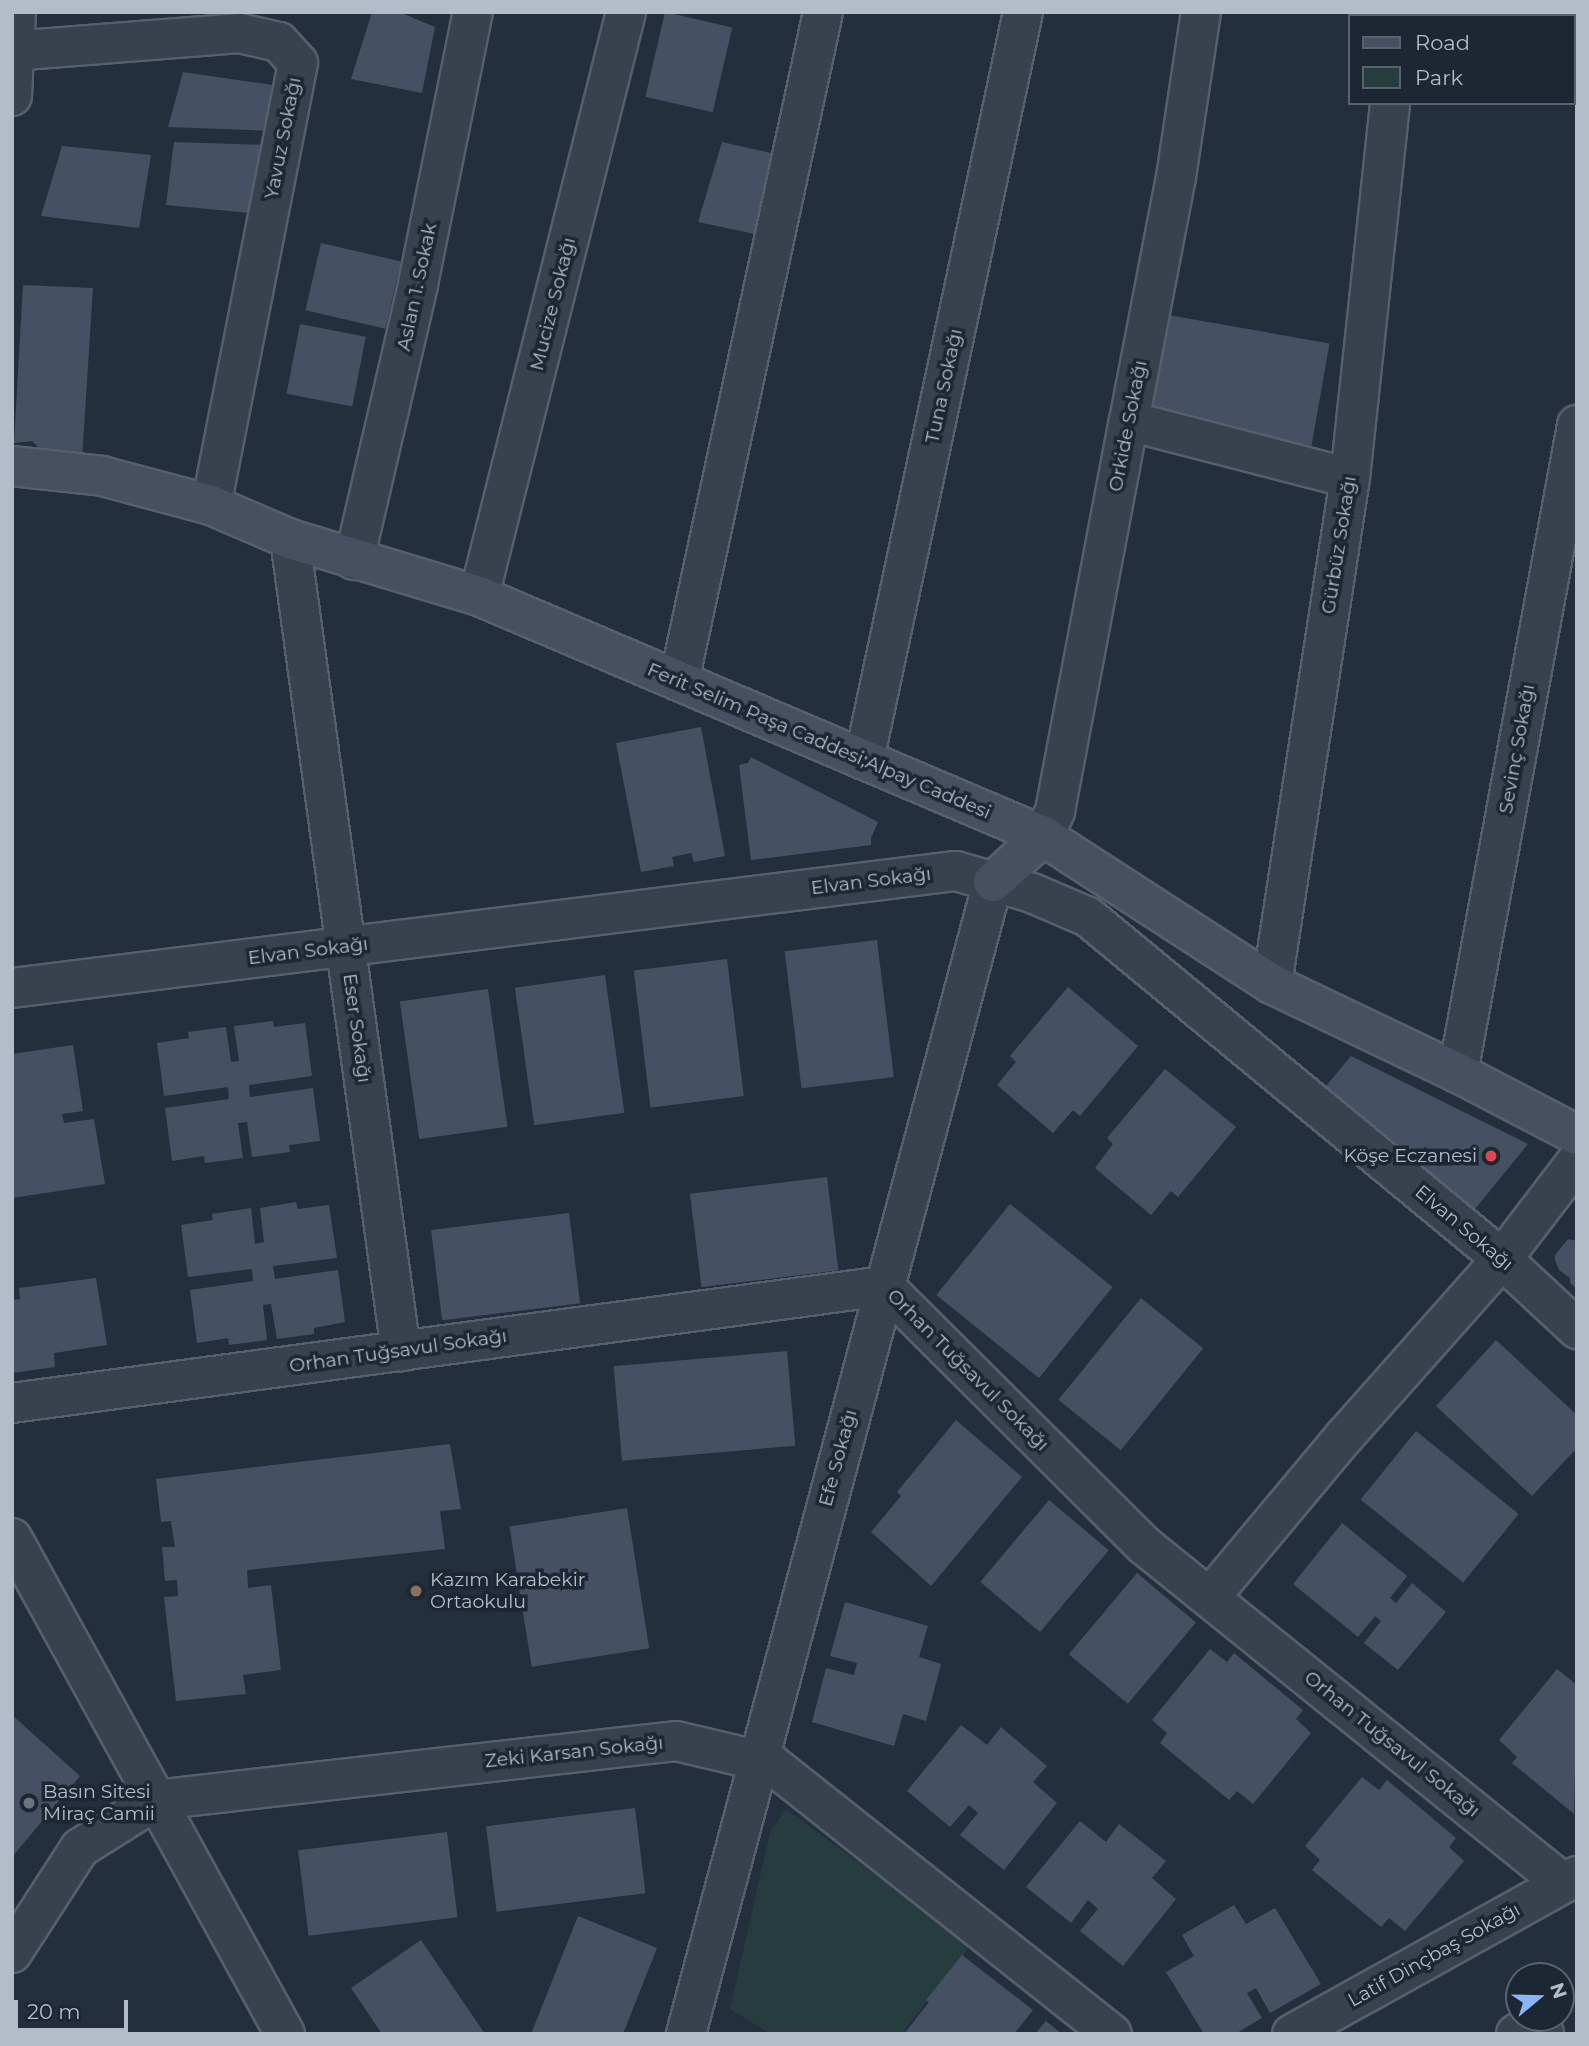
<!DOCTYPE html>
<meta charset="utf-8">
<style>
body{margin:0}
#map{position:relative;width:1589px;height:2046px;overflow:hidden;background:#242f3e;font-family:Montserrat,sans-serif}
div>[style]{position:absolute}
[style*='--x']{left:calc(var(--x)*1px);top:calc(var(--y)*1px);width:calc(var(--w)*1px);rotate:calc(var(--a)*1deg)}
.green>*{inset:0;background:#263c3f}
.building>*{inset:0;background:#455162;transform-origin:0 0}
.roads{filter:drop-shadow(2px 0 #565f6c) drop-shadow(-2px 0 #565f6c) drop-shadow(0 2px #565f6c) drop-shadow(0 -2px #565f6c)}
.street>*{height:38px;margin:-19px;padding:0 19px;transform-origin:19px;border-radius:19px;background:#38414e}
.secondary>*{height:38px;margin:-19px;padding:0 19px;transform-origin:19px;border-radius:19px;background:#465061}
.dots>*{width:19px;height:19px;translate:-50% -50%;box-sizing:border-box;border:4px solid #1d2633;border-radius:50%}
span{translate:-50% -50%;white-space:nowrap;text-align:center;line-height:1.15;-webkit-text-stroke:7px #1d2633;paint-order:stroke}
.street-label{font-size:19px;color:#b4bcc9}
.poi-label{font-size:19px;color:#b4bcc9}
.right{translate:-100% -50%;text-align:right}
.left{translate:0 -50%;text-align:left}
.frame{position:absolute;inset:0;border:14px solid #b4bcc9;pointer-events:none}
.legend{position:absolute;left:1348px;top:14px;width:228px;height:91px;box-sizing:border-box;background:#1d2633;border:2px solid #59626f;margin:0;padding:9px 12px;list-style:none;font-size:21px;color:#b4bcc9}
.legend li{display:flex;align-items:center;gap:14px;height:35px}
.legend b{width:35px;border:2px solid #59626f}
.north{position:absolute;left:1505px;top:1962px;width:70px;height:70px;box-sizing:border-box;background:#1d2633;border:2px solid #59626f;border-radius:50%;rotate:71deg;font-size:19px;font-weight:700;line-height:28px;text-align:center;color:#b4bcc9}
.north::after{content:'';display:block;margin:auto;width:24px;height:32px;background:#8ab4f8;clip-path:polygon(50% 0,100% 100%,50% 72%,0 100%)}
.scale{position:absolute;left:14px;top:2000px;width:114px;height:32px;box-sizing:border-box;border:4px solid #b4bcc9;border-top:0;padding-left:9px;font-size:21px;line-height:24px;white-space:nowrap;color:#b4bcc9;-webkit-text-stroke:5px #1d2633;paint-order:stroke}
</style>
<div id="map">
<div class="green">
<i style="clip-path:polygon(786px 1809px,971px 1945px,901px 2034px,771px 2034px,730px 2009px,770px 1832px)"></i>
</div>
<div class="building">
<i style="clip-path:polygon(372px 12px,399px 12px,435px 27px,422px 93px,351px 79px)"></i>
<i style="left:665px;top:12px;width:69px;height:87px;rotate:13deg"></i>
<i style="clip-path:polygon(183px 72px,279px 86px,273px 131px,168px 127px)"></i>
<i style="clip-path:polygon(174px 142px,267px 145px,250px 213px,166px 205px)"></i>
<i style="clip-path:polygon(722px 142px,780px 155px,773px 238px,698px 222px)"></i>
<i style="clip-path:polygon(62px 146px,151px 155px,139px 228px,41px 216px)"></i>
<i style="left:321px;top:243px;width:82px;height:69px;rotate:13deg"></i>
<i style="clip-path:polygon(23px 285px,93px 288px,82px 459px,40px 449px,32px 441px,14px 443px)"></i>
<i style="left:1168px;top:315px;width:164px;height:104px;rotate:10deg"></i>
<i style="left:300px;top:324px;width:67px;height:71px;rotate:11deg"></i>
<i style="clip-path:polygon(701px 727px,725px 856px,694px 862px,691px 853px,672px 857px,674px 866px,641px 872px,616px 743px)"></i>
<i style="clip-path:polygon(751px 757px,878px 822px,871px 838px,871px 845px,751px 860px,739px 765px,748px 763px)"></i>
<i style="left:877px;top:940px;width:138px;height:93px;rotate:83deg"></i>
<i style="left:727px;top:959px;width:138px;height:94px;rotate:83deg"></i>
<i style="left:605px;top:975px;width:139px;height:91px;rotate:82deg"></i>
<i style="clip-path:polygon(1068px 987px,1138px 1046px,1080px 1116px,1073px 1110px,1053px 1133px,997px 1085px,1016px 1062px,1010px 1056px)"></i>
<i style="left:488px;top:989px;width:139px;height:89px;rotate:82deg"></i>
<i style="clip-path:polygon(273px 1021px,274px 1027px,305px 1023px,312px 1076px,249px 1085px,250px 1097px,313px 1088px,320px 1141px,289px 1145px,290px 1152px,252px 1157px,247px 1122px,238px 1123px,243px 1158px,205px 1163px,204px 1156px,172px 1161px,165px 1108px,229px 1099px,228px 1087px,164px 1096px,157px 1043px,189px 1038px,188px 1032px,226px 1027px,231px 1062px,239px 1061px,234px 1026px)"></i>
<i style="clip-path:polygon(73px 1045px,83px 1111px,62px 1114px,64px 1123px,94px 1119px,105px 1184px,12px 1198px,12px 1054px)"></i>
<i style="clip-path:polygon(1351px 1056px,1528px 1144px,1471px 1214px,1322px 1091px)"></i>
<i style="clip-path:polygon(1165px 1069px,1236px 1127px,1178px 1197px,1171px 1191px,1151px 1215px,1095px 1168px,1113px 1144px,1107px 1138px)"></i>
<i style="left:827px;top:1177px;width:94px;height:138px;rotate:83deg"></i>
<i style="clip-path:polygon(296px 1202px,298px 1209px,329px 1205px,337px 1258px,273px 1266px,275px 1279px,338px 1270px,345px 1322px,314px 1328px,314px 1334px,277px 1339px,271px 1304px,263px 1305px,267px 1340px,229px 1345px,228px 1338px,197px 1343px,190px 1290px,253px 1281px,252px 1269px,188px 1277px,181px 1225px,213px 1220px,212px 1214px,251px 1208px,255px 1244px,264px 1242px,260px 1208px)"></i>
<i style="left:1010px;top:1204px;width:132px;height:117px;rotate:39deg"></i>
<i style="left:569px;top:1213px;width:91px;height:139px;rotate:83deg"></i>
<i style="clip-path:polygon(1568px 1239px,1577px 1241px,1577px 1289px,1570px 1283px,1570px 1278px,1559px 1270px,1555px 1260px,1555px 1255px)"></i>
<i style="clip-path:polygon(96px 1278px,107px 1345px,54px 1353px,55px 1367px,12px 1373px,12px 1300px,20px 1299px,19px 1288px)"></i>
<i style="left:1141px;top:1298px;width:80px;height:131px;rotate:39deg"></i>
<i style="clip-path:polygon(1496px 1340px,1577px 1415px,1577px 1448px,1532px 1496px,1436px 1406px)"></i>
<i style="left:787px;top:1351px;width:95px;height:174px;rotate:85deg"></i>
<i style="clip-path:polygon(956px 1420px,1022px 1477px,931px 1586px,871px 1532px,901px 1496px,897px 1492px)"></i>
<i style="left:1416px;top:1431px;width:132px;height:88px;rotate:39deg"></i>
<i style="clip-path:polygon(450px 1444px,461px 1509px,440px 1511px,445px 1549px,247px 1570px,248px 1588px,271px 1585px,281px 1670px,243px 1675px,246px 1694px,176px 1701px,164px 1597px,178px 1596px,177px 1580px,165px 1581px,162px 1547px,175px 1547px,171px 1521px,161px 1522px,156px 1479px)"></i>
<i style="left:1049px;top:1500px;width:78px;height:107px;rotate:40deg"></i>
<i style="left:627px;top:1508px;width:142px;height:119px;rotate:81deg"></i>
<i style="clip-path:polygon(1342px 1523px,1407px 1576px,1390px 1598px,1396px 1603px,1412px 1583px,1446px 1612px,1398px 1670px,1364px 1643px,1381px 1621px,1375px 1616px,1358px 1637px,1293px 1584px)"></i>
<i style="left:1137px;top:1573px;width:77px;height:106px;rotate:40deg"></i>
<i style="clip-path:polygon(845px 1602px,928px 1626px,919px 1657px,941px 1664px,926px 1721px,903px 1714px,894px 1746px,812px 1722px,826px 1668px,854px 1675px,857px 1663px,830px 1656px)"></i>
<i style="clip-path:polygon(1210px 1649px,1227px 1662px,1234px 1653px,1303px 1710px,1296px 1719px,1311px 1733px,1253px 1804px,1237px 1791px,1229px 1800px,1160px 1743px,1167px 1733px,1152px 1720px)"></i>
<i style="clip-path:polygon(1557px 1669px,1577px 1685px,1574px 1814px,1512px 1763px,1517px 1757px,1499px 1740px)"></i>
<i style="clip-path:polygon(12px 1715px,80px 1776px,12px 1857px)"></i>
<i style="clip-path:polygon(961px 1725px,987px 1745px,1001px 1727px,1047px 1766px,1033px 1782px,1057px 1803px,1004px 1870px,960px 1835px,978px 1813px,969px 1805px,950px 1827px,907px 1791px)"></i>
<i style="clip-path:polygon(1362px 1777px,1379px 1790px,1387px 1780px,1456px 1838px,1449px 1847px,1464px 1861px,1405px 1931px,1389px 1918px,1381px 1927px,1312px 1870px,1320px 1860px,1305px 1846px)"></i>
<i style="left:635px;top:1808px;width:86px;height:150px;rotate:83deg"></i>
<i style="clip-path:polygon(1080px 1821px,1106px 1842px,1119px 1824px,1166px 1861px,1152px 1878px,1176px 1899px,1123px 1966px,1080px 1931px,1098px 1909px,1088px 1900px,1071px 1923px,1026px 1887px)"></i>
<i style="left:447px;top:1832px;width:86px;height:150px;rotate:83deg"></i>
<i style="clip-path:polygon(1234px 1905px,1246px 1924px,1275px 1908px,1321px 1984px,1270px 2013px,1256px 1988px,1247px 1993px,1262px 2018px,1235px 2034px,1204px 2034px,1166px 1972px,1194px 1956px,1182px 1935px)"></i>
<i style="clip-path:polygon(578px 1916px,657px 1948px,623px 2034px,531px 2034px)"></i>
<i style="clip-path:polygon(421px 1940px,485px 2034px,382px 2034px,351px 1988px)"></i>
<i style="clip-path:polygon(962px 1955px,1033px 2010px,1014px 2034px,904px 2034px,929px 2002px,926px 2000px)"></i>
<i style="clip-path:polygon(1046px 2021px,1062px 2034px,1035px 2034px)"></i>
</div>
<div class="roads">
<div class="street">
<i style="--x:1398;--y:16;--w:4;--a:-90"></i>
<i style="--x:12;--y:51;--w:228;--a:-4.5"></i>
<i style="--x:239;--y:33;--w:41;--a:12.7"></i>
<i style="--x:279;--y:42;--w:28;--a:48"></i>
<i style="--x:298;--y:63;--w:450;--a:101.1"></i>
<i style="--x:12;--y:96;--w:84;--a:-87.3"></i>
<i style="--x:1129;--y:421;--w:228;--a:14.5"></i>
<i style="--x:290;--y:539;--w:820;--a:82.22"></i>
<i style="--x:354;--y:560;--w:283;--a:-76.9"></i>
<i style="--x:418;--y:284;--w:278;--a:-78.6"></i>
<i style="--x:479;--y:596;--w:602;--a:-75.87"></i>
<i style="--x:679;--y:681;--w:684;--a:-77.85"></i>
<i style="--x:864;--y:760;--w:765;--a:-78"></i>
<i style="--x:1043;--y:836;--w:28;--a:-64"></i>
<i style="--x:1055;--y:811;--w:397;--a:-79.3"></i>
<i style="--x:1129;--y:421;--w:248;--a:-79.1"></i>
<i style="--x:1176;--y:177;--w:167;--a:-81.4"></i>
<i style="--x:1272;--y:984;--w:512;--a:-81.24"></i>
<i style="--x:1350;--y:478;--w:377;--a:-83.9"></i>
<i style="--x:12;--y:988;--w:951;--a:-7.07"></i>
<i style="--x:956;--y:871;--w:79;--a:16.1"></i>
<i style="--x:1032;--y:893;--w:61;--a:23.2"></i>
<i style="--x:1088;--y:917;--w:537;--a:39.56"></i>
<i style="--x:1502;--y:1259;--w:103;--a:43"></i>
<i style="--x:1458;--y:1073;--w:659;--a:-79.59"></i>
<i style="--x:12;--y:1403;--w:880;--a:-7.64"></i>
<i style="--x:884;--y:1286;--w:368;--a:44.9"></i>
<i style="--x:1145;--y:1546;--w:537;--a:38.88"></i>
<i style="--x:12;--y:1538;--w:566;--a:61.17"></i>
<i style="--x:1210;--y:1597;--w:209;--a:-50.1"></i>
<i style="--x:1344;--y:1437;--w:238;--a:-48.4"></i>
<i style="--x:1502;--y:1259;--w:123;--a:-52.6"></i>
<i style="--x:12;--y:1953;--w:125;--a:-57.1"></i>
<i style="--x:80;--y:1848;--w:90;--a:-32.3"></i>
<i style="--x:156;--y:1800;--w:523;--a:-6.47"></i>
<i style="--x:676;--y:1741;--w:97;--a:13.2"></i>
<i style="--x:770;--y:1763;--w:436;--a:38.4"></i>
<i style="--x:686;--y:2034;--w:1192;--a:-75.08"></i>
<i style="--x:1292;--y:2034;--w:326;--a:-29"></i>
<i style="--x:1516;--y:2034;--w:12;--a:-31"></i>
<i style="--x:1526;--y:2028;--w:19;--a:18"></i>
</div>
<div class="secondary">
<i style="--x:12;--y:466;--w:91;--a:6.3"></i>
<i style="--x:102;--y:476;--w:113;--a:14.9"></i>
<i style="--x:211;--y:505;--w:86;--a:23.3"></i>
<i style="--x:290;--y:539;--w:197;--a:16.8"></i>
<i style="--x:479;--y:596;--w:580;--a:23.03"></i>
<i style="--x:1013;--y:823;--w:33;--a:23"></i>
<i style="--x:1043;--y:836;--w:273;--a:32.9"></i>
<i style="--x:1272;--y:984;--w:206;--a:25.6"></i>
<i style="--x:1458;--y:1073;--w:134;--a:27.5"></i>
<i style="--x:993;--y:882;--w:68;--a:-42.6"></i>
</div>
</div>
<div class="dots">
<i style="left:1491px;top:1156px;background:#e0444e"></i>
<i style="left:416px;top:1591px;background:#8d6e63"></i>
<i style="left:29px;top:1803px;background:#6b7280"></i>
</div>
<div class="street-label">
<span style="left:283px;top:138px;rotate:-79deg">Yavuz Sokağı</span>
<span style="left:417px;top:287px;rotate:-78deg">Aslan 1. Sokak</span>
<span style="left:553px;top:304px;rotate:-76deg">Mucize Sokağı</span>
<span style="left:944px;top:386px;rotate:-78deg">Tuna Sokağı</span>
<span style="left:1128px;top:426px;rotate:-79deg">Orkide Sokağı</span>
<span style="left:1339px;top:545px;rotate:-81deg">Gürbüz Sokağı</span>
<span style="left:819px;top:741px;rotate:23deg">Ferit Selim Paşa Caddesi;Alpay Caddesi</span>
<span style="left:1517px;top:749px;rotate:-80deg">Sevinç Sokağı</span>
<span style="left:871px;top:881px;rotate:-7deg">Elvan Sokağı</span>
<span style="left:308px;top:951px;rotate:-7deg">Elvan Sokağı</span>
<span style="left:357px;top:1028px;rotate:82deg">Eser Sokağı</span>
<span style="left:1464px;top:1228px;rotate:40deg">Elvan Sokağı</span>
<span style="left:398px;top:1351px;rotate:-8deg">Orhan Tuğsavul Sokağı</span>
<span style="left:968px;top:1370px;rotate:45deg">Orhan Tuğsavul Sokağı</span>
<span style="left:838px;top:1458px;rotate:-75deg">Efe Sokağı</span>
<span style="left:1392px;top:1744px;rotate:39deg">Orhan Tuğsavul Sokağı</span>
<span style="left:574px;top:1752px;rotate:-6deg">Zeki Karsan Sokağı</span>
<span style="left:1434px;top:1955px;rotate:-29deg">Latif Dinçbaş Sokağı</span>
</div>
<div class="poi-label">
<span class="right" style="left:1477px;top:1156px">Köşe Eczanesi</span>
<span class="left" style="left:430px;top:1591px">Kazım Karabekir<br>Ortaokulu</span>
<span class="left" style="left:43px;top:1803px">Basın Sitesi<br>Miraç Camii</span>
</div>
<div class="frame"></div>
<ul class="legend">
<li><b style="height:9px;background:#465061"></b>Road</li>
<li><b style="height:19px;background:#263c3f"></b>Park</li>
</ul>
<div class="north">N</div>
<div class="scale">20 m</div>
</div>
